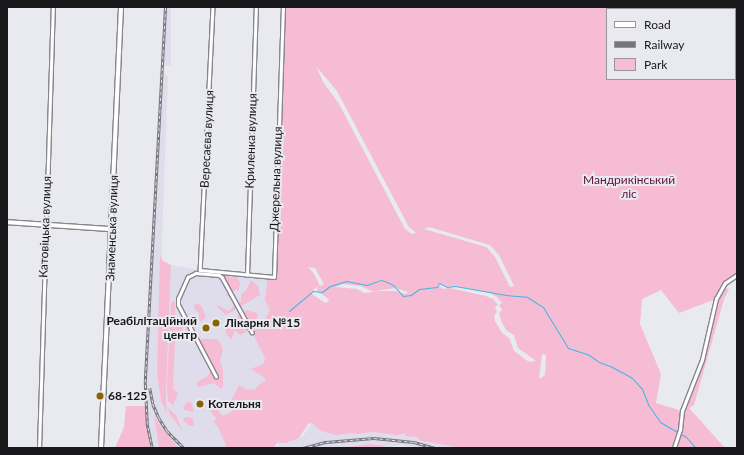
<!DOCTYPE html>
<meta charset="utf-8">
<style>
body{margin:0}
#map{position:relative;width:744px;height:455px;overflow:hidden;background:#e9e9f0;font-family:Lato,sans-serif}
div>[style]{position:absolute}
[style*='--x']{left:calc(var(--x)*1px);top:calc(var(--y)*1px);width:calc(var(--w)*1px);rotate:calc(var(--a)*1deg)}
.built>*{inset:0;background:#dfddeb;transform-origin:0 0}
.green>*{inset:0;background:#f5bcd3}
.stream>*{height:1px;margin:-0.5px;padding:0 0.5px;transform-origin:0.5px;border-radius:0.5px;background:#40b6e7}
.roads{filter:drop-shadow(1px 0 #87868d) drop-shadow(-1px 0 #87868d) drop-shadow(0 1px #87868d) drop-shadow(0 -1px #87868d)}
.street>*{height:2.5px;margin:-1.25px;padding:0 1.25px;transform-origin:1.25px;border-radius:1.25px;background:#fff}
.secondary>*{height:3.5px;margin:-1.75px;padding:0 1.75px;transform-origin:1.75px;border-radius:1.75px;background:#fff}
.rail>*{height:2.5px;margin-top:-1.25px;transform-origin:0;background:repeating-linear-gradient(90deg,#e9e9f0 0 3px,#757579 0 6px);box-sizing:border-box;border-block:1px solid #757579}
.dots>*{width:11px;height:11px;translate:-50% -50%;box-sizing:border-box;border:2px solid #e9e9f0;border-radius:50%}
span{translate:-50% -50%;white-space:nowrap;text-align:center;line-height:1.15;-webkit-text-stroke:4px #e9e9f0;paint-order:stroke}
.street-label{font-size:12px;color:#18181a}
.park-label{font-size:12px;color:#620e3d}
.poi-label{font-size:12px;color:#18181a;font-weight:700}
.right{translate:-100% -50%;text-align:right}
.left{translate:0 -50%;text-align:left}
.frame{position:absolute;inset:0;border:8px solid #18181a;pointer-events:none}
.legend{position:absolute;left:606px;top:8px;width:130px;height:72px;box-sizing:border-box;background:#e9e9f0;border:1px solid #95959a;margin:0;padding:5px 7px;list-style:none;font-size:12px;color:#18181a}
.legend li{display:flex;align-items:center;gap:8px;height:20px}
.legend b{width:20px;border:1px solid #95959a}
</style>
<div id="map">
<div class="built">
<i style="left:163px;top:7px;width:8px;height:59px"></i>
<i style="clip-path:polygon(160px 71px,168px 76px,157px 373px,161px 401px,167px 412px,166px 395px,171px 265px,200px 270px,268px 276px,270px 310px,271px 392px,232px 448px,179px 448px,161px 427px,155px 416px,159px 448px,151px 448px,146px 406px,146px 348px)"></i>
<i style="clip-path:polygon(312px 422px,352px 432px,406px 433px,477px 448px,416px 448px,401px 445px,386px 448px,381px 445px,369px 444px,339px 448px,256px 448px,277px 447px,281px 440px,299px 438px,303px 436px)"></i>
</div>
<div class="green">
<i style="clip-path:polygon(evenodd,283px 7px,737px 7px,737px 275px,725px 283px,723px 288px,729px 289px,724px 299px,694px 405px,689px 408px,725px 448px,462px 448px,422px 441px,416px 437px,406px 436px,405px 433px,397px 435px,373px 432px,358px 434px,352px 433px,336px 435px,321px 431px,312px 423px,308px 424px,299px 438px,285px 443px,277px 443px,274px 448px,227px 448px,218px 427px,215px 425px,214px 420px,217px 419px,213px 415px,208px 403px,218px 401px,219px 412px,223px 416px,233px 411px,230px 403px,239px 385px,246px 389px,256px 390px,257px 386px,265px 381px,265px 378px,251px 369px,263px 364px,265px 358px,253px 334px,250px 330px,240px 335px,235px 331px,231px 340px,227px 335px,224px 325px,247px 310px,257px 313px,258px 324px,270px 326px,266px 317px,270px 310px,265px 300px,268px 276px,273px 277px,283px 7px,607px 9px,735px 9px,735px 79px,607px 79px,607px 9px,283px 7px,316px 66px,337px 91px,409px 227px,416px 233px,412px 234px,405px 229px,339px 104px,323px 82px,316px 66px,283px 7px,429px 227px,490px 245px,499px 255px,514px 286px,510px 287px,495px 257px,486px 247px,424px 229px,429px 227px,283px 7px,308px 267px,315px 268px,324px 284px,320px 286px,314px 274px,308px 267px,283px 7px,439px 283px,447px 287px,455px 286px,490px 293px,497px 297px,502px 303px,499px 305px,502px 310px,499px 313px,502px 323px,507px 331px,514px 335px,518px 348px,536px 361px,529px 362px,514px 351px,509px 338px,502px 333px,495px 321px,494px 316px,497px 312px,495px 307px,498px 305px,493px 299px,486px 296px,450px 288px,443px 289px,438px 285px,439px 283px,283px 7px,343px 284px,361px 286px,374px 292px,364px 293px,357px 289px,335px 287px,343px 284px,283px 7px,318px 287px,317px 291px,326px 297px,329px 300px,328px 302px,325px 303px,312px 294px,314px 289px,318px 287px,283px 7px,395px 288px,408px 292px,406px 294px,395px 291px,376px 291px,395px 288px,283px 7px,661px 290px,679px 313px,716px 299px,702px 360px,682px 411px,656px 403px,661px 374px,640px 324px,642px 299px,661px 290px,283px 7px,542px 354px,546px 355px,545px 375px,539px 379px,542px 354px)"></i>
<i style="clip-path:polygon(160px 255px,163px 261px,171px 265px,166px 395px,167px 413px,161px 401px,157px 373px)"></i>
<i style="clip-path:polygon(200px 273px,237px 277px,240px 283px,239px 291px,236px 289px,228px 297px,226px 295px,230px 289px,229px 286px,222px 277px,201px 277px,198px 275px)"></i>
<i style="clip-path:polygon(251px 280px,258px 286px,260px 295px,226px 315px,217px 307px,217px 305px,228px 311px,232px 308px,235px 302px,241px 302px,241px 294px,247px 289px)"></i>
<i style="clip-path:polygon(175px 301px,176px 324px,183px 324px,184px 327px,175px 341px,173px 385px,173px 389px,178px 393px,173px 405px,168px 401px,167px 387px,171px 302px)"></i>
<i style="clip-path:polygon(198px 304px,201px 305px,206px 317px,201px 322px,199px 319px,199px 313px,194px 308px,194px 305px)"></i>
<i style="clip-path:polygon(183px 315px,195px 339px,216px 339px,219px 341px,223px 349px,220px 361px,223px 371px,223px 387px,221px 389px,214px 383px,198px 387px,196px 384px,198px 381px,208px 376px,212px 366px,209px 360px,200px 353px,198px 346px,190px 339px,182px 319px)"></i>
<i style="clip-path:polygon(187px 402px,191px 402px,194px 412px,184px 410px,183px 407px)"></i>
<i style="clip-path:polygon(126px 406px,146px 406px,151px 448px,115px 448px,124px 427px)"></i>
<i style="clip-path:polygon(168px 408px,176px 415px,182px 430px,170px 415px)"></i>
<i style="clip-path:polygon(154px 415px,161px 427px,179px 448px,159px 448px)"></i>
<i style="clip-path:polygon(186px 417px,193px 418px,194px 425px,190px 426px,185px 422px,183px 419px)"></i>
<i style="clip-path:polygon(369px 444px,381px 445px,386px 448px,339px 448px)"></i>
</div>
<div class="stream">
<i style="--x:289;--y:311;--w:31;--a:-40"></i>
<i style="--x:313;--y:291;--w:9;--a:6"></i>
<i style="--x:322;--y:292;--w:10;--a:-37"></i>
<i style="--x:330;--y:286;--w:17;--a:-17"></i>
<i style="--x:346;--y:281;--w:21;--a:11"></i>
<i style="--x:367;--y:285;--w:15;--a:-20"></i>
<i style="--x:381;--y:280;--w:6;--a:18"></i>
<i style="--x:387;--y:282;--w:7;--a:27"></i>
<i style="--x:393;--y:285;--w:15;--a:48"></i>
<i style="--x:403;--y:296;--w:8;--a:-7"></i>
<i style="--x:411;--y:295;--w:10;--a:-37"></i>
<i style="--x:419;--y:289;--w:18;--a:-6"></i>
<i style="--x:437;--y:287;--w:4;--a:-63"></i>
<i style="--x:439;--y:283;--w:9;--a:27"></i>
<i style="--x:447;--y:287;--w:8;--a:-7"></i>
<i style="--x:455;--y:286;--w:52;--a:10"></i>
<i style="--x:506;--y:295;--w:21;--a:5"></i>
<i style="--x:527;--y:297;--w:19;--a:32"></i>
<i style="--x:543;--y:307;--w:48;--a:58.6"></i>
<i style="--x:568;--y:348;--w:22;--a:18"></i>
<i style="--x:589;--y:355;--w:12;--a:35"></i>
<i style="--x:599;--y:362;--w:12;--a:20"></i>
<i style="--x:610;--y:366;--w:24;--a:28"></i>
<i style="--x:631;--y:377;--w:16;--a:47"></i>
<i style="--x:642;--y:389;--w:18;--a:68"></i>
<i style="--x:649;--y:406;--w:19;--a:55"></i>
<i style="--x:660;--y:422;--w:30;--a:30"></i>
<i style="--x:686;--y:437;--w:15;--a:48"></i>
</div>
<div class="roads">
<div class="street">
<i style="--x:213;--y:7;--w:263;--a:92.8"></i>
<i style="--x:200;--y:270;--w:74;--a:5.4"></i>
<i style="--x:274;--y:277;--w:270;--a:-88.1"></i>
<i style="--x:247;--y:275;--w:268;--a:-88.1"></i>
<i style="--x:216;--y:377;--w:81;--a:-117.8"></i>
<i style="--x:178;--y:305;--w:6;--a:-90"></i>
<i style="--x:178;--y:299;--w:24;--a:-66"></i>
<i style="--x:188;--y:277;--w:9;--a:-27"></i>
<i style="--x:196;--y:273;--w:23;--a:5"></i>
<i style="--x:219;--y:275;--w:4;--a:34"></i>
<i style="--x:222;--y:277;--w:63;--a:61.4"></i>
<i style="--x:39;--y:448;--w:441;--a:-88.2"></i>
<i style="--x:674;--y:448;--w:19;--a:-72"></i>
<i style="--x:680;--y:430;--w:19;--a:-84"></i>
<i style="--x:682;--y:411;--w:55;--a:-68.6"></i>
<i style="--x:702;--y:360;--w:63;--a:-77.1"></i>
<i style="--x:716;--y:299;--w:18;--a:-61"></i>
<i style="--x:725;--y:283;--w:14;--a:-34"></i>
</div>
<div class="secondary">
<i style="--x:7;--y:222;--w:104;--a:3.9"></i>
<i style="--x:101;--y:448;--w:441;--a:-87.4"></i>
</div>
</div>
<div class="rail">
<i style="--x:150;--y:388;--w:16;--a:79"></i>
<i style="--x:153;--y:404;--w:15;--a:67"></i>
<i style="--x:159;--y:418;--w:15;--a:58"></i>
<i style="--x:167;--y:431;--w:24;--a:45"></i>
<i style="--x:152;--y:448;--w:25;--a:-102"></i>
<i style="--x:147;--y:424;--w:42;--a:-92.7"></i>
<i style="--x:145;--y:382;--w:376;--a:-86.9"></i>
<i style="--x:303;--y:448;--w:24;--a:-15"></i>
<i style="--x:326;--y:442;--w:48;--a:-4.8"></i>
<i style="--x:374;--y:438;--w:40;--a:5.7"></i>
<i style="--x:414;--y:442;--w:22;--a:16"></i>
</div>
<div class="dots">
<i style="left:216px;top:323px;background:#876400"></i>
<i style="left:206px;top:328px;background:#876400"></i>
<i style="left:100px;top:396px;background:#876400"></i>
<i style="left:200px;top:404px;background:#876400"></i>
</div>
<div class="street-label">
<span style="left:207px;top:139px;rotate:-87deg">Вересаєва вулиця</span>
<span style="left:251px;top:141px;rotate:-88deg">Криленка вулиця</span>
<span style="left:276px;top:179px;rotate:-88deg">Джерельна вулиця</span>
<span style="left:45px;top:227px;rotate:-88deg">Катовіцька вулиця</span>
<span style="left:112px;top:228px;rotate:-88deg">Знаменська вулиця</span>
</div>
<div class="park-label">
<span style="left:629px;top:187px">Мандрикінський<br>ліс</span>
</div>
<div class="poi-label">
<span class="right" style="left:197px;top:328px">Реабілітаційний<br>центр</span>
<span class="left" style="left:225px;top:323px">Лікарня №15</span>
<span class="left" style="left:108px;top:396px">68-125</span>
<span class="left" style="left:208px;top:404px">Котельня</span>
</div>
<div class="frame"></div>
<ul class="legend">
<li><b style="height:5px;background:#fff"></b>Road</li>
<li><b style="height:5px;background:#757579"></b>Railway</li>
<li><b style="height:11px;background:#f5bcd3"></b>Park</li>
</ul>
</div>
